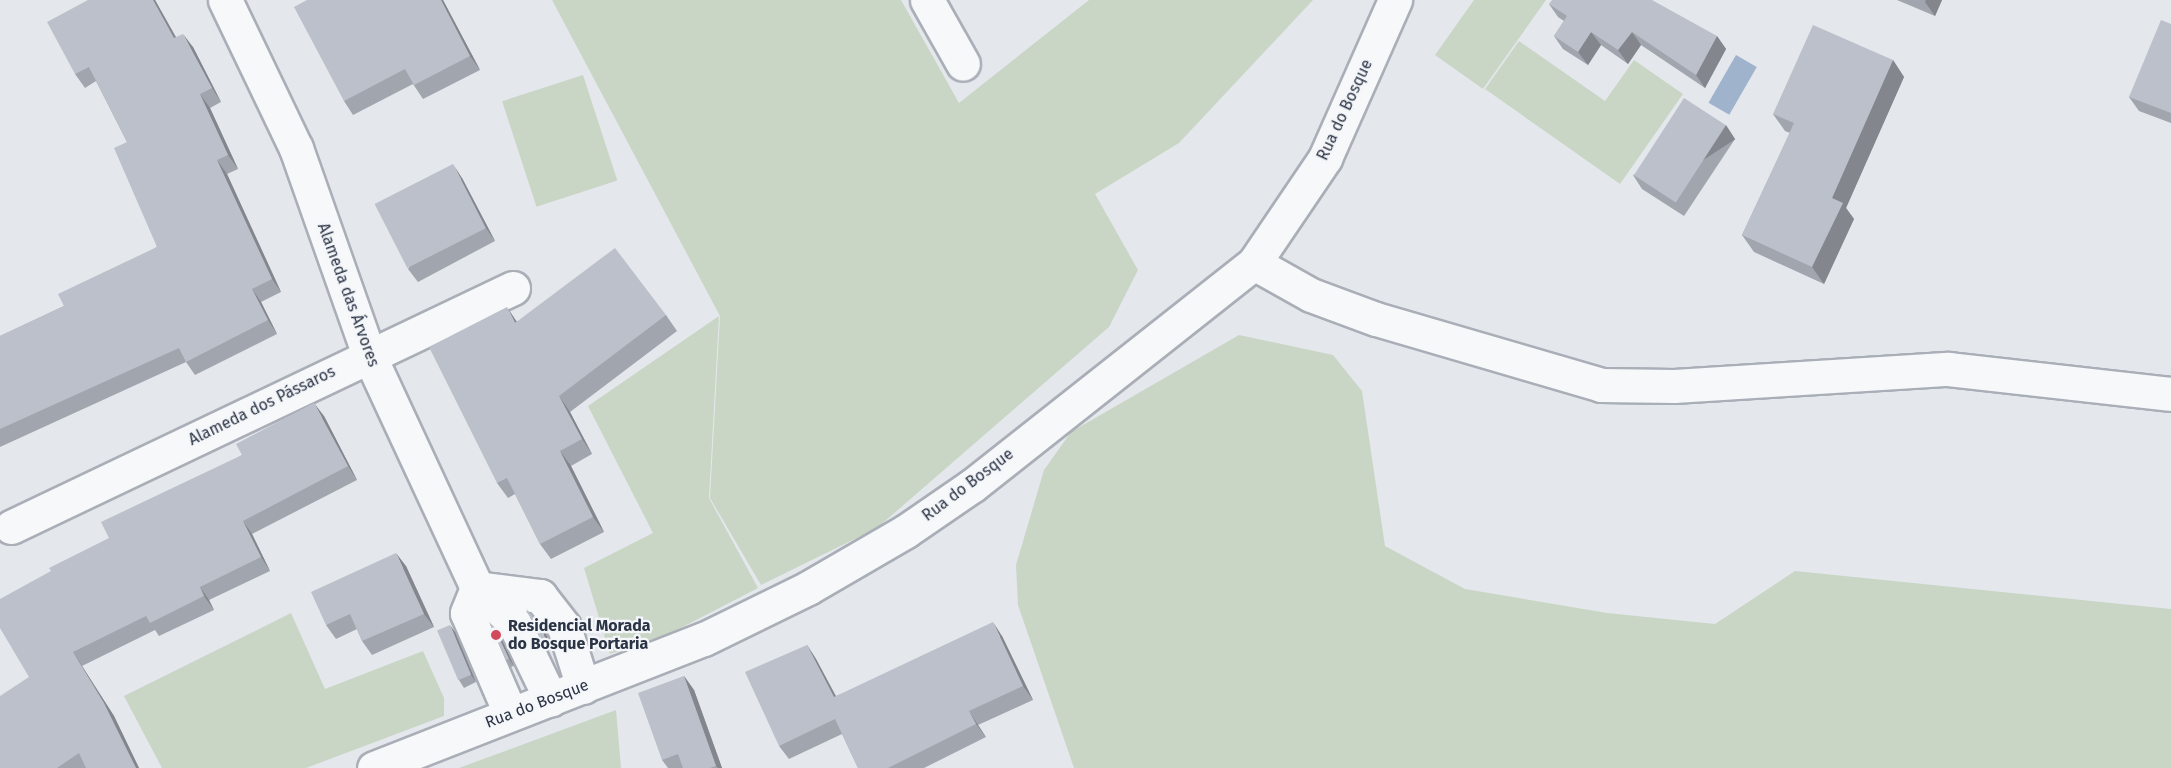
<!DOCTYPE html>
<meta charset="utf-8">
<style>
body{margin:0}
#map{position:relative;width:2171px;height:768px;overflow:hidden;background:#e4e7ec;font-family:"Fira Sans",sans-serif}
div>[style]{position:absolute}
[style*='--x']{left:calc(var(--x)*1px);top:calc(var(--y)*1px);width:calc(var(--w)*1px);rotate:calc(var(--a)*1deg)}
.green>*{inset:0;background:#c9d6c5;transform-origin:0 0}
.water>*{inset:0;background:#9fb4cc;transform-origin:0 0}
.roads{filter:drop-shadow(2px 0 #a9aeb7) drop-shadow(-2px 0 #a9aeb7) drop-shadow(0 2px #a9aeb7) drop-shadow(0 -2px #a9aeb7)}
.minor>*{height:33px;margin:-16.5px;padding:0 16.5px;transform-origin:16.5px;border-radius:16.5px;background:#f7f8fa}
.wall>*{inset:0;background:#a1a5ae}
.shaded-wall>*{inset:0;background:#83868d;transform-origin:0 0}
.building>*{inset:0;background:#bbc0ca;transform-origin:0 0}
.dots>*{width:16px;height:16px;translate:-50% -50%;box-sizing:border-box;border:3px solid #f4f6f9;border-radius:50%}
span{translate:-50% -50%;white-space:nowrap;text-align:center;line-height:1.15;-webkit-text-stroke:4.5px #f4f6f9;paint-order:stroke}
.street-label{font-size:16px;color:#2b3445}
.poi-label{font-size:16px;color:#2b3445;font-weight:700}
.left{translate:0 -50%;text-align:left}
</style>
<div id="map">
<div class="green">
<i style="clip-path:polygon(552px 0,901px 0,959px 103px,1089px 0,1313px 0,1179px 143px,1095px 194px,1138px 270px,1109px 327px,877px 528px,761px 585px,710px 498px,720px 316px)"></i>
<i style="clip-path:polygon(1474px 0,1546px 0,1483px 89px,1435px 55px)"></i>
<i style="clip-path:polygon(1519px 41px,1605px 101px,1634px 60px,1683px 94px,1620px 184px,1485px 89px)"></i>
<i style="left:583px;top:75px;width:111px;height:85px;rotate:72deg"></i>
<i style="clip-path:polygon(719px 316px,709px 498px,758px 588px,673px 632px,610px 654px,584px 568px,653px 533px,588px 406px)"></i>
<i style="clip-path:polygon(1239px 335px,1333px 355px,1362px 391px,1385px 546px,1465px 589px,1607px 613px,1715px 624px,1795px 571px,2171px 609px,2171px 768px,1074px 768px,1018px 605px,1016px 565px,1044px 470px,1071px 432px)"></i>
<i style="clip-path:polygon(291px 613px,325px 689px,423px 651px,444px 698px,444px 716px,306px 768px,162px 768px,124px 696px)"></i>
<i style="clip-path:polygon(616px 710px,621px 768px,459px 768px)"></i>
</div>
<div class="water">
<i style="left:1736px;top:55px;width:24px;height:55px;rotate:30deg"></i>
</div>
<div class="roads">
<div class="minor">
<i style="--x:225;--y:0;--w:164;--a:64.4"></i>
<i style="--x:296;--y:148;--w:219;--a:70.6"></i>
<i style="--x:369;--y:355;--w:257;--a:65.1"></i>
<i style="--x:477;--y:588;--w:51;--a:43.4"></i>
<i style="--x:514;--y:623;--w:85;--a:64.3"></i>
<i style="--x:927;--y:0;--w:73;--a:60.6"></i>
<i style="--x:1254;--y:263;--w:65;--a:29.3"></i>
<i style="--x:1311;--y:295;--w:69;--a:20.3"></i>
<i style="--x:1376;--y:319;--w:234;--a:16.3"></i>
<i style="--x:1601;--y:385;--w:73;--a:0.8"></i>
<i style="--x:1674;--y:386;--w:275;--a:-3.6"></i>
<i style="--x:1948;--y:369;--w:224;--a:6.4"></i>
<i style="--x:11;--y:527;--w:556;--a:-25.46"></i>
<i style="--x:477;--y:588;--w:64;--a:7.2"></i>
<i style="--x:540;--y:596;--w:39;--a:52"></i>
<i style="--x:564;--y:627;--w:63;--a:72.4"></i>
<i style="--x:477;--y:588;--w:27;--a:112"></i>
<i style="--x:467;--y:613;--w:109;--a:66.7"></i>
<i style="--x:374;--y:768;--w:354;--a:-21.4"></i>
<i style="--x:704;--y:639;--w:116;--a:-26.1"></i>
<i style="--x:808;--y:588;--w:113;--a:-30.2"></i>
<i style="--x:906;--y:531;--w:81;--a:-34.5"></i>
<i style="--x:973;--y:485;--w:358;--a:-38.3"></i>
<i style="--x:1254;--y:263;--w:127;--a:-55.9"></i>
<i style="--x:1325;--y:158;--w:173;--a:-66.1"></i>
</div>
</div>
<div class="wall">
<i style="clip-path:polygon(88px 0,155px 0,176px 37px,193px 47px,221px 102px,210px 108px,238px 169px,227px 174px,281px 292px,261px 302px,277px 334px,195px 375px,186px 362px,0 447px,0 336px,64px 306px,157px 247px,127px 142px,96px 81px,85px 88px,75px 74px)"></i>
<i style="clip-path:polygon(307px 0,443px 0,480px 70px,423px 99px,413px 84px,353px 115px,344px 101px)"></i>
<i style="clip-path:polygon(1897px 0,1942px 0,1935px 16px)"></i>
<i style="clip-path:polygon(1549px 4px,1717px 36px,1726px 49px,1705px 88px,1641px 45px,1628px 64px,1601px 45px,1588px 65px,1563px 49px,1554px 36px,1564px 21px,1558px 17px)"></i>
<i style="clip-path:polygon(2171px 24px,2171px 123px,2139px 111px,2129px 97px)"></i>
<i style="clip-path:polygon(1893px 60px,1904px 77px,1846px 208px,1854px 219px,1824px 284px,1754px 252px,1742px 235px,1790px 133px,1785px 131px,1773px 114px)"></i>
<i style="clip-path:polygon(1735px 139px,1684px 216px,1642px 189px,1633px 175px)"></i>
<i style="clip-path:polygon(462px 178px,495px 241px,418px 282px,408px 269px)"></i>
<i style="clip-path:polygon(666px 315px,677px 331px,570px 412px,592px 454px,571px 466px,604px 532px,551px 559px,540px 544px,515px 494px,508px 498px,497px 483px,517px 321px)"></i>
<i style="clip-path:polygon(324px 416px,357px 480px,252px 534px,270px 571px,209px 600px,214px 610px,159px 636px,155px 630px,82px 666px,114px 716px,139px 768px,0 768px,29px 677px,109px 538px,242px 455px)"></i>
<i style="clip-path:polygon(406px 566px,434px 627px,372px 655px,362px 641px,357px 629px,336px 639px,326px 625px)"></i>
<i style="clip-path:polygon(494px 627px,499px 634px,514px 666px,511px 667px,506px 660px)"></i>
<i style="clip-path:polygon(455px 632px,476px 682px,464px 688px,459px 680px)"></i>
<i style="clip-path:polygon(547px 636px,551px 649px,548px 651px,543px 644px)"></i>
<i style="clip-path:polygon(1002px 636px,1033px 700px,978px 725px,986px 737px,924px 768px,858px 768px,842px 734px,789px 759px,779px 746px,807px 645px,816px 659px,836px 696px)"></i>
<i style="clip-path:polygon(684px 676px,694px 690px,722px 768px,668px 768px,662px 760px)"></i>
</div>
<div class="shaded-wall">
<i style="clip-path:polygon(153px 0,155px 0,184px 52px,174px 38px)"></i>
<i style="clip-path:polygon(441px 0,443px 0,480px 70px,470px 56px)"></i>
<i style="clip-path:polygon(1926px 0,1942px 0,1935px 16px,1925px 2px)"></i>
<i style="clip-path:polygon(1591px 32px,1601px 45px,1588px 65px,1578px 52px)"></i>
<i style="clip-path:polygon(1632px 32px,1641px 45px,1628px 64px,1618px 50px)"></i>
<i style="clip-path:polygon(183px 34px,193px 47px,221px 102px,212px 88px)"></i>
<i style="clip-path:polygon(1717px 36px,1726px 49px,1705px 88px,1696px 75px)"></i>
<i style="clip-path:polygon(1893px 60px,1904px 77px,1846px 208px,1854px 219px,1824px 284px,1812px 267px,1832px 198px)"></i>
<i style="clip-path:polygon(200px 94px,210px 108px,238px 169px,228px 155px)"></i>
<i style="left:1726px;top:125px;width:17px;height:94px;rotate:57deg"></i>
<i style="clip-path:polygon(217px 160px,227px 174px,281px 292px,272px 279px)"></i>
<i style="clip-path:polygon(453px 164px,462px 178px,495px 241px,486px 228px)"></i>
<i style="clip-path:polygon(252px 289px,261px 302px,277px 334px,268px 320px)"></i>
<i style="clip-path:polygon(507px 307px,517px 322px,515px 323px)"></i>
<i style="clip-path:polygon(559px 396px,570px 412px,592px 454px,582px 439px)"></i>
<i style="clip-path:polygon(314px 403px,324px 416px,357px 480px,348px 466px)"></i>
<i style="clip-path:polygon(560px 451px,571px 466px,604px 532px,593px 517px)"></i>
<i style="clip-path:polygon(243px 521px,252px 534px,270px 571px,261px 557px)"></i>
<i style="clip-path:polygon(396px 553px,406px 566px,434px 627px,424px 614px)"></i>
<i style="clip-path:polygon(200px 587px,209px 600px,214px 610px,204px 596px)"></i>
<i style="clip-path:polygon(993px 622px,1002px 636px,1033px 700px,1023px 686px)"></i>
<i style="clip-path:polygon(450px 625px,455px 632px,476px 682px,471px 675px)"></i>
<i style="clip-path:polygon(494px 627px,499px 634px,514px 666px,509px 659px)"></i>
<i style="clip-path:polygon(542px 629px,547px 636px,551px 649px,546px 642px)"></i>
<i style="clip-path:polygon(807px 645px,816px 659px,843px 710px,834px 697px)"></i>
<i style="clip-path:polygon(73px 652px,114px 716px,139px 768px,136px 768px)"></i>
<i style="clip-path:polygon(684px 676px,694px 690px,722px 768px,718px 768px,716px 766px)"></i>
<i style="clip-path:polygon(969px 711px,978px 725px,986px 737px,976px 724px)"></i>
</div>
<div class="building">
<i style="clip-path:polygon(88px 0,153px 0,174px 38px,183px 34px,212px 88px,200px 94px,228px 155px,217px 160px,272px 279px,252px 289px,268px 320px,186px 362px,179px 348px,0 429px,0 336px,64px 306px,58px 294px,157px 247px,114px 148px,127px 142px,89px 67px,75px 74px,47px 22px)"></i>
<i style="clip-path:polygon(307px 0,441px 0,470px 56px,414px 85px,405px 69px,344px 101px,294px 7px)"></i>
<i style="clip-path:polygon(1552px 0,1652px 0,1717px 36px,1696px 75px,1632px 32px,1618px 50px,1591px 32px,1578px 52px,1554px 36px,1567px 16px,1549px 4px)"></i>
<i style="clip-path:polygon(2161px 20px,2171px 24px,2171px 113px,2129px 97px)"></i>
<i style="clip-path:polygon(1813px 25px,1893px 60px,1832px 198px,1843px 203px,1812px 267px,1742px 235px,1794px 123px,1773px 114px)"></i>
<i style="left:1684px;top:98px;width:50px;height:92px;rotate:33deg"></i>
<i style="left:453px;top:164px;width:72px;height:88px;rotate:63deg"></i>
<i style="clip-path:polygon(615px 248px,666px 315px,559px 396px,582px 439px,560px 451px,593px 517px,540px 544px,507px 478px,497px 483px,429px 347px,507px 307px,515px 323px)"></i>
<i style="clip-path:polygon(314px 403px,348px 466px,243px 521px,261px 557px,200px 587px,204px 596px,150px 623px,146px 616px,73px 652px,104px 703px,136px 768px,86px 768px,79px 753px,57px 768px,0 768px,0 696px,29px 677px,0 628px,0 599px,51px 571px,49px 568px,109px 538px,101px 522px,242px 455px,236px 444px)"></i>
<i style="clip-path:polygon(396px 553px,424px 614px,362px 641px,350px 614px,326px 625px,311px 592px)"></i>
<i style="clip-path:polygon(526px 608px,542px 629px,546px 642px,543px 644px)"></i>
<i style="clip-path:polygon(993px 622px,1023px 686px,969px 711px,976px 724px,888px 768px,858px 768px,835px 719px,779px 746px,745px 672px,807px 645px,834px 697px)"></i>
<i style="clip-path:polygon(490px 624px,494px 627px,509px 659px,506px 660px)"></i>
<i style="left:450px;top:625px;width:54px;height:14px;rotate:67deg"></i>
<i style="clip-path:polygon(684px 676px,716px 766px,710px 768px,683px 768px,678px 754px,662px 760px,638px 693px)"></i>
</div>
<div class="dots">
<i style="left:496px;top:635px;background:#d1495b"></i>
</div>
<div class="street-label">
<span style="left:1345px;top:110px;rotate:-65deg">Rua do Bosque</span>
<span style="left:348px;top:295px;rotate:70deg">Alameda das Árvores</span>
<span style="left:262px;top:406px;rotate:-26deg">Alameda dos Pássaros</span>
<span style="left:968px;top:485px;rotate:-37deg">Rua do Bosque</span>
<span style="left:537px;top:704px;rotate:-21deg">Rua do Bosque</span>
</div>
<div class="poi-label">
<span class="left" style="left:508px;top:635px">Residencial Morada<br>do Bosque Portaria</span>
</div>
</div>
